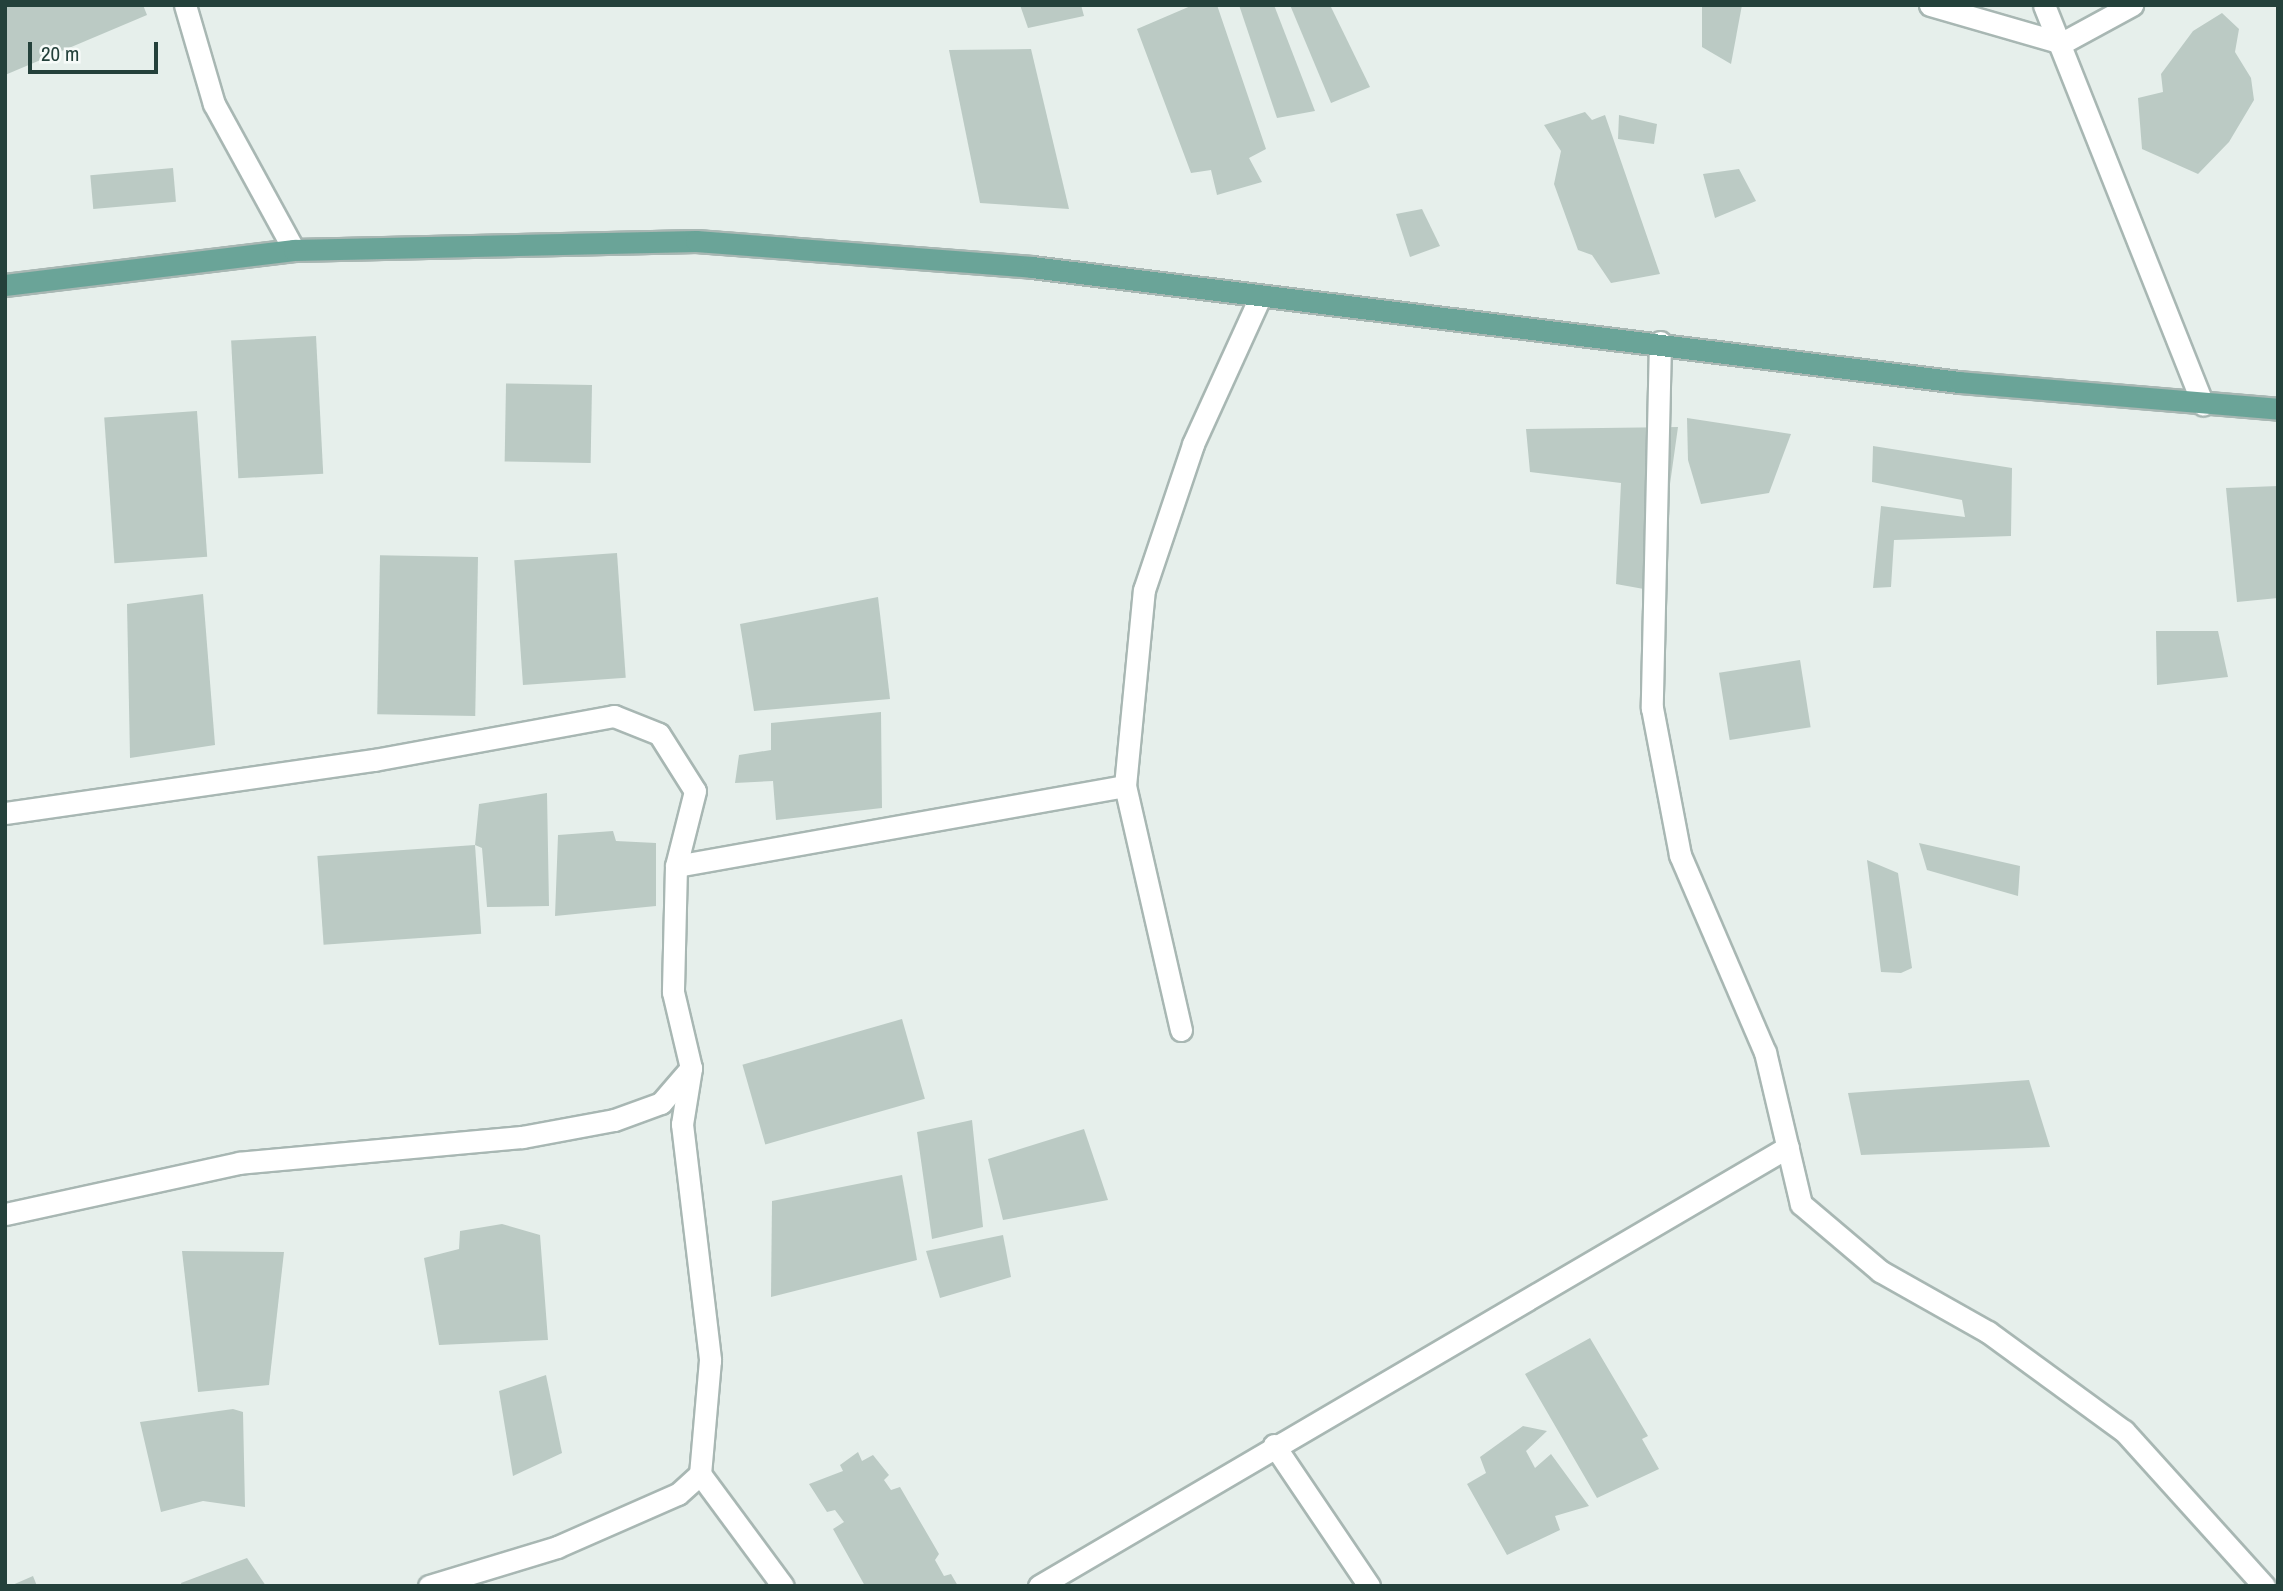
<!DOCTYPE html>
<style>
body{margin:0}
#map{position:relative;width:2283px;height:1591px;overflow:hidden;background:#e6efeb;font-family:"Archivo Narrow",sans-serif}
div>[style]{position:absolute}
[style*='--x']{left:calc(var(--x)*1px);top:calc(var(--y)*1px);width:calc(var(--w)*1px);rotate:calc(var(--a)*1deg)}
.building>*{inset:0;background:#bbcac4;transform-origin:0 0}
.roads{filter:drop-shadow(2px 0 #a8b7b3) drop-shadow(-2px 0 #a8b7b3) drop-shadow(0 2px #a8b7b3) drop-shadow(0 -2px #a8b7b3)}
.minor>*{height:21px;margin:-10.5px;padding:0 10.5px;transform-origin:10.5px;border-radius:10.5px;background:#fff}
.major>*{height:21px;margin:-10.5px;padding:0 10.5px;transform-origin:10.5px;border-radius:10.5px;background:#6aa498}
span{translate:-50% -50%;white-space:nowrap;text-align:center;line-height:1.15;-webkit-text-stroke:5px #f7fbf9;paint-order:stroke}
.frame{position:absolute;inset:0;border:7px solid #24413b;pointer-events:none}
.scale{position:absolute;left:28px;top:42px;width:130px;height:32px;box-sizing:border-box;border:4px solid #24413b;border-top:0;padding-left:9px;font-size:21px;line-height:24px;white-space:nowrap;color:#24413b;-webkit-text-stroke:5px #f7fbf9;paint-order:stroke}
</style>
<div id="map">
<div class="building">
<i style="clip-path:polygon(5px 5px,143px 5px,147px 15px,5px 75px)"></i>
<i style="clip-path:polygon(1020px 5px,1081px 5px,1084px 16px,1028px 28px)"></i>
<i style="clip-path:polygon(1193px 5px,1217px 5px,1266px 149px,1249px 158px,1262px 182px,1217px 195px,1211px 170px,1191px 173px,1137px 29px)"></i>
<i style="clip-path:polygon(1239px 5px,1274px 5px,1315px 111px,1277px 118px)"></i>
<i style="clip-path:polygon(1290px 5px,1330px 5px,1370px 87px,1331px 103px)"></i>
<i style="clip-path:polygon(1702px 5px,1742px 5px,1731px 64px,1702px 47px)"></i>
<i style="clip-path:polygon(2222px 13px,2239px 29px,2235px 52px,2251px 78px,2254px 100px,2229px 142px,2198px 174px,2142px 149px,2138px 98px,2163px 92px,2161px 74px,2193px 31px)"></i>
<i style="clip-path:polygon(1031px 49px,1069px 209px,980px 203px,949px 50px)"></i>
<i style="clip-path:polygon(1585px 112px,1592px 120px,1605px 115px,1660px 274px,1611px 283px,1592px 255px,1578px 250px,1554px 184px,1561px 151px,1544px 125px)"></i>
<i style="clip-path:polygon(1619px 115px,1657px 124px,1654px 144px,1618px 139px)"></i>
<i style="left:173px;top:168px;width:34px;height:83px;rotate:85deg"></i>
<i style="clip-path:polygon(1739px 169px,1756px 201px,1715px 218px,1703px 174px)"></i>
<i style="clip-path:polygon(1422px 209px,1440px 246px,1410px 257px,1396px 214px)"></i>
<i style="left:316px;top:336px;width:138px;height:85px;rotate:87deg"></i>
<i style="left:592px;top:385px;width:78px;height:86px;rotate:91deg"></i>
<i style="left:197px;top:411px;width:146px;height:93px;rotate:86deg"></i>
<i style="clip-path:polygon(1687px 418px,1791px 434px,1769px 493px,1701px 504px,1688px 460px)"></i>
<i style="clip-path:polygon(1678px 427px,1655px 591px,1616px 584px,1621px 483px,1530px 472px,1526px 429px)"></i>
<i style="clip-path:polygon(1873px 446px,2012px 468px,2011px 536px,1894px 540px,1891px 587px,1873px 588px,1881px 506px,1965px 517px,1962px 500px,1872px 482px)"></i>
<i style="clip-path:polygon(2278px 486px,2278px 598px,2237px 602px,2226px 488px)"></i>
<i style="left:617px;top:553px;width:125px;height:103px;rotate:86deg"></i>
<i style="left:478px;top:557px;width:159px;height:98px;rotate:91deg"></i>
<i style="clip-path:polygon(203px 594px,215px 745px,130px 758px,127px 604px)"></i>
<i style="clip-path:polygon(878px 597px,890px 699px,754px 711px,740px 624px)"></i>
<i style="clip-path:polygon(2156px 631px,2218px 631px,2228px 677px,2157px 685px)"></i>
<i style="left:1800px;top:660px;width:68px;height:82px;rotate:81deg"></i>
<i style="clip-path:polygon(881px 712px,882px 808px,776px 820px,773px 781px,735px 783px,739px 755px,771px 750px,771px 723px)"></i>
<i style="clip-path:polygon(547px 793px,549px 906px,487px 907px,482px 848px,475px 845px,479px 804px)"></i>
<i style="clip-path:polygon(613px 831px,616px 841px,656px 843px,656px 906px,555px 916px,558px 835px)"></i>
<i style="clip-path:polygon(1919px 843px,2020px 866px,2018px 896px,1927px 870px)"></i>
<i style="left:475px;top:845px;width:89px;height:158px;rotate:86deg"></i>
<i style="clip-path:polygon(1867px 860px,1898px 873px,1912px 968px,1901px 973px,1881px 972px)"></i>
<i style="left:902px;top:1019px;width:83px;height:166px;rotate:74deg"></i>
<i style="clip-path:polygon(2029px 1080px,2050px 1147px,1861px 1155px,1848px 1093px)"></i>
<i style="clip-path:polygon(972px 1120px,983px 1227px,932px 1239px,917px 1132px)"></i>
<i style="clip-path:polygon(1084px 1129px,1108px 1200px,1003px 1220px,988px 1159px)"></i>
<i style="clip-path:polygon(902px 1175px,917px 1260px,771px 1297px,772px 1201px)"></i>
<i style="clip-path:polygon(502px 1224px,540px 1235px,548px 1340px,439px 1345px,424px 1258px,459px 1249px,460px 1231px)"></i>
<i style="clip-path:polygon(1003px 1235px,1011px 1277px,940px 1298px,926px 1251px)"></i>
<i style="clip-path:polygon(182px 1251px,284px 1252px,269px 1385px,198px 1392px)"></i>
<i style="clip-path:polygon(1590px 1338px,1648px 1436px,1642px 1439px,1659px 1469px,1597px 1498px,1525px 1374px)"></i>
<i style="clip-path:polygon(546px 1375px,562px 1453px,513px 1476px,499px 1391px)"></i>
<i style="clip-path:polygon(233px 1409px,243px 1412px,245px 1507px,203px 1501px,161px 1512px,140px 1422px)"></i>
<i style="clip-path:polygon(1523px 1426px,1547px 1431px,1526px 1451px,1535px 1468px,1551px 1454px,1589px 1506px,1555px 1516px,1560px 1530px,1507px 1555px,1467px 1484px,1486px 1473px,1480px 1457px)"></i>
<i style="clip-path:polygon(858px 1452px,862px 1461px,873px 1455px,889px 1475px,884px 1480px,891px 1490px,900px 1487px,939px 1554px,935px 1560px,944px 1576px,951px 1574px,958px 1586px,865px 1586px,833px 1529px,844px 1522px,835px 1510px,827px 1512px,809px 1484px,843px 1471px,840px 1465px)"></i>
<i style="clip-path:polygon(247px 1558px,266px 1586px,182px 1586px,181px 1583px)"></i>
<i style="clip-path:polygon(33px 1576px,37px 1586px,10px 1586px)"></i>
</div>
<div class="roads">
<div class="minor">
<i style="--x:185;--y:5;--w:103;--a:73.7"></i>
<i style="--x:214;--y:104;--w:166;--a:61.3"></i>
<i style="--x:1930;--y:5;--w:137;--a:16.1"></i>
<i style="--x:2062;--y:43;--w:80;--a:-28.5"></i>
<i style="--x:2044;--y:5;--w:430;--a:68.3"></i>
<i style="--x:1660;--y:342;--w:366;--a:91.3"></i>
<i style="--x:1652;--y:708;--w:150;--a:79.2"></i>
<i style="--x:1680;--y:855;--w:215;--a:66.7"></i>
<i style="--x:1765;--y:1052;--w:156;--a:76.7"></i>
<i style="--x:1801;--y:1204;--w:104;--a:40.3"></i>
<i style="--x:1880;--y:1271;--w:124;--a:29.5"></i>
<i style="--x:1988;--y:1332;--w:168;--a:36.1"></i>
<i style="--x:2124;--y:1431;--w:209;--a:47.9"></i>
<i style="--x:5;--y:813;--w:373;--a:-8.2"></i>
<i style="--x:374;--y:760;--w:244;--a:-10.4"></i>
<i style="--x:614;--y:716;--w:48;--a:21.8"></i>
<i style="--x:659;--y:734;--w:67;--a:57.7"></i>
<i style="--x:695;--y:791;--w:77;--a:104.2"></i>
<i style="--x:676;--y:866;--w:126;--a:91.4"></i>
<i style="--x:673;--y:992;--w:78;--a:76.7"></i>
<i style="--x:691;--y:1068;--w:46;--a:130.6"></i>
<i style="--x:661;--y:1103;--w:50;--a:160.1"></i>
<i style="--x:614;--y:1120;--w:94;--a:169.5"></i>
<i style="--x:522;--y:1137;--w:284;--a:174.8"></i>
<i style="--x:239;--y:1163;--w:239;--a:167.7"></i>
<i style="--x:676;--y:866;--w:456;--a:-10.1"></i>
<i style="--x:1181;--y:1030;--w:250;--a:-102.9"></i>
<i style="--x:1125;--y:786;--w:197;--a:-84.5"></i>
<i style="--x:1144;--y:590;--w:154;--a:-71.4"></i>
<i style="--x:1193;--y:444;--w:162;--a:-65.5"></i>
<i style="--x:691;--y:1068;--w:57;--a:99.1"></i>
<i style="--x:682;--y:1124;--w:238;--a:83.2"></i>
<i style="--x:710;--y:1360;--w:114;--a:95"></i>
<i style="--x:700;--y:1474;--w:139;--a:53.5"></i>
<i style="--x:1274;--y:1445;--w:170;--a:56"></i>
<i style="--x:429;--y:1586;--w:134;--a:-16.9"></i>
<i style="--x:557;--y:1547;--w:132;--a:-23.7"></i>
<i style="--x:678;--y:1494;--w:30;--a:-42"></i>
<i style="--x:1039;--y:1586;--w:868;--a:-30.38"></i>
</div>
<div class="major">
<i style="--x:5;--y:285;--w:291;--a:-6.9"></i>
<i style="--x:294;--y:250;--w:402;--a:-1.3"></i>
<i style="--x:696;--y:241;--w:337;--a:4.4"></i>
<i style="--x:1032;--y:267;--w:934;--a:7.07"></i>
<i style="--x:1959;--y:382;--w:320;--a:4.8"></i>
</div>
</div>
<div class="frame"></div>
<div class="scale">20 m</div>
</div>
